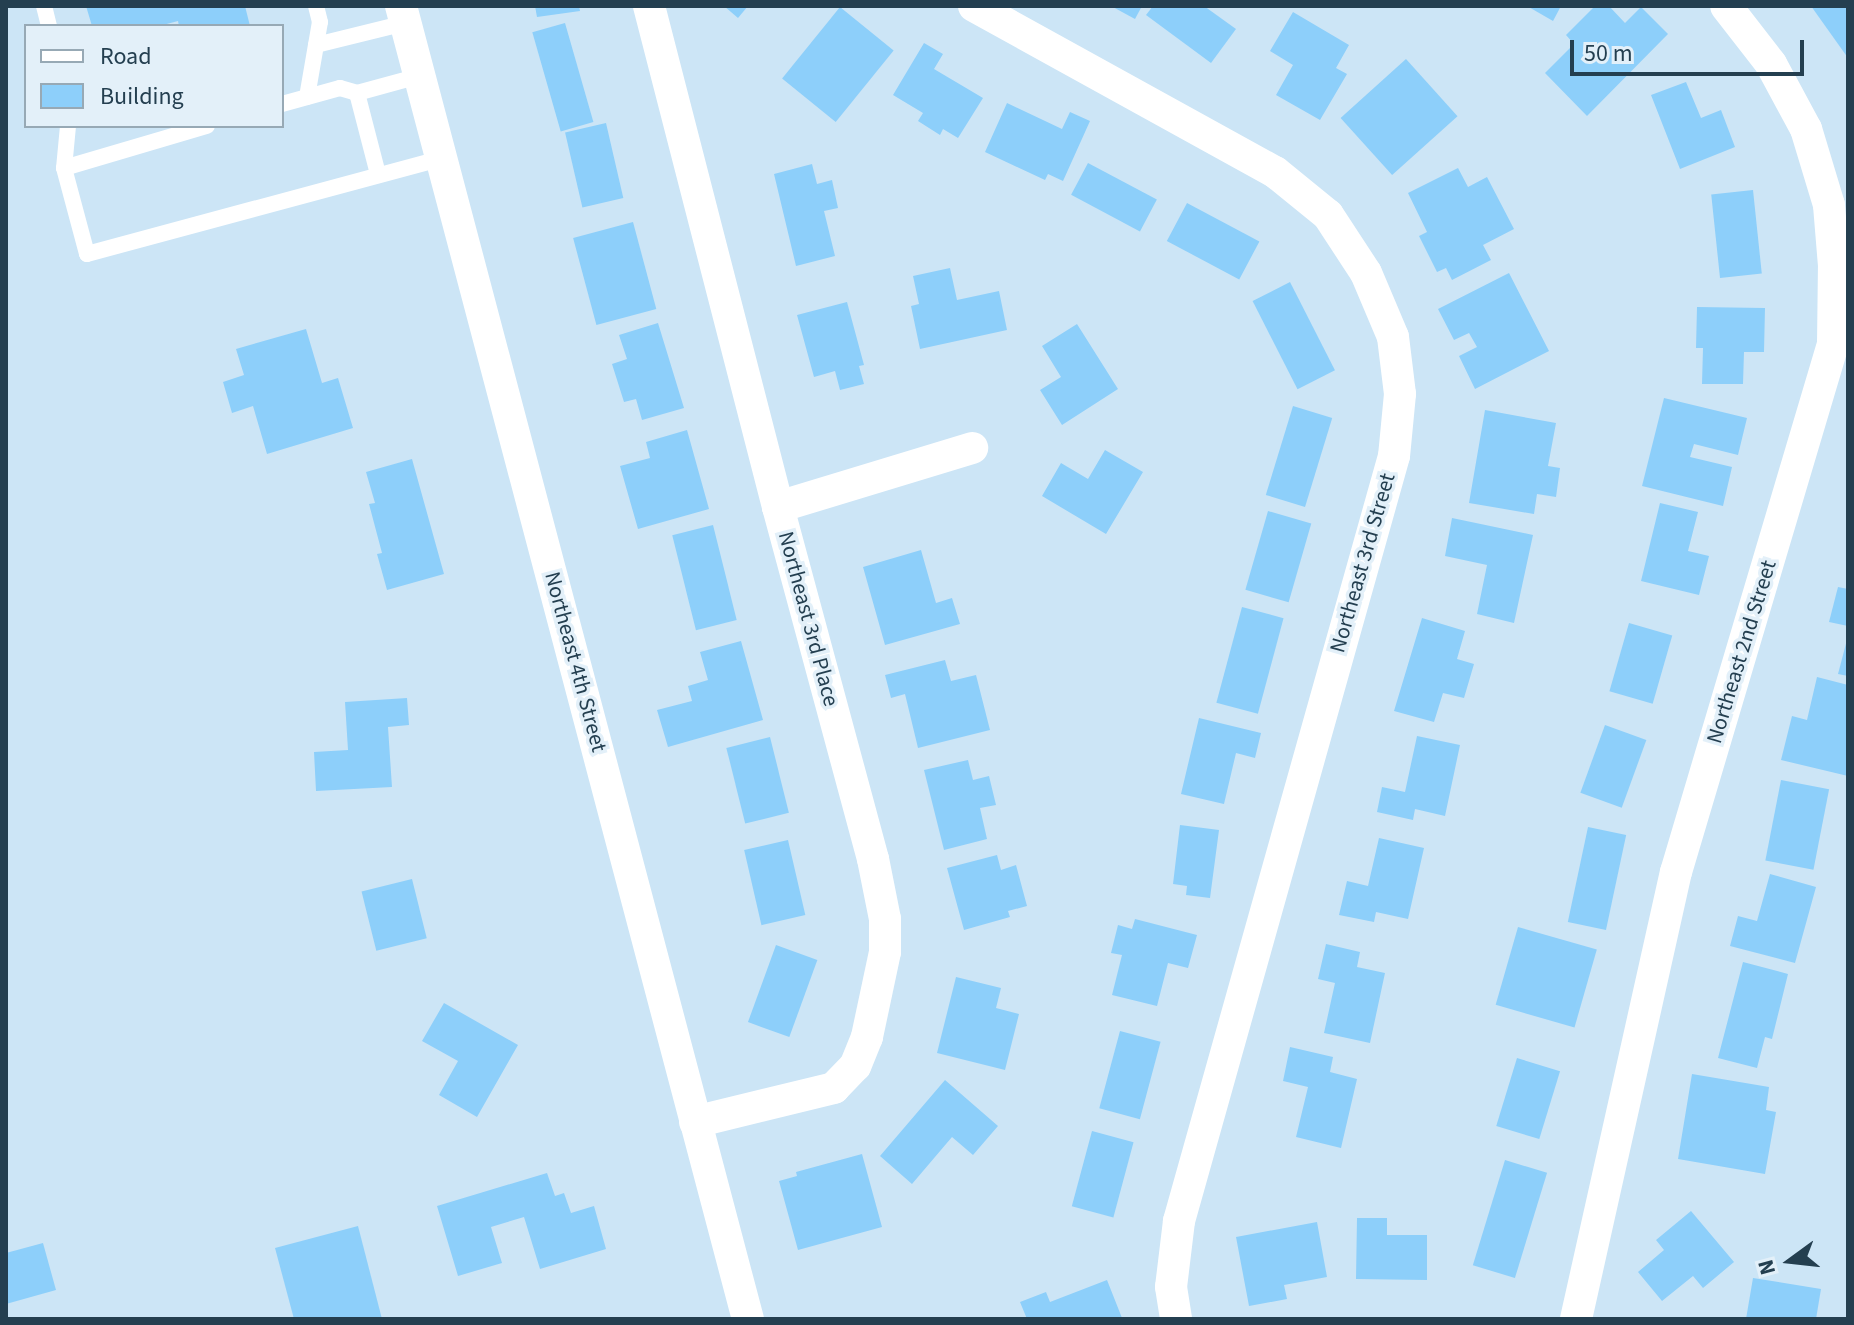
<!DOCTYPE html>
<style>
body{margin:0}
#map{position:relative;width:1854px;height:1325px;overflow:hidden;background:#cce5f6;font-family:"Source Sans 3",sans-serif}
div>[style]{position:absolute}
[style*='--x']{left:calc(var(--x)*1px);top:calc(var(--y)*1px);width:calc(var(--w)*1px);rotate:calc(var(--a)*1deg)}
.building>*{inset:0;background:#8dcffa;transform-origin:0 0}
.service>*{height:16px;margin:-8px;padding:0 8px;transform-origin:8px;border-radius:8px;background:#fff}
.minor>*{height:32px;margin:-16px;padding:0 16px;transform-origin:16px;border-radius:16px;background:#fff}
span{translate:-50% -50%;white-space:nowrap;text-align:center;line-height:1.15;-webkit-text-stroke:7px #e3f0f9;paint-order:stroke}
.street-label{font-size:22px;color:#243f50}
.frame{position:absolute;inset:0;border:8px solid #243f50;pointer-events:none}
.legend{position:absolute;left:24px;top:24px;width:260px;height:104px;box-sizing:border-box;background:#e3f0f9;border:2px solid #97a9b5;margin:0;padding:10px 14px;list-style:none;font-size:24px;color:#243f50}
.legend li{display:flex;align-items:center;gap:16px;height:40px}
.legend b{width:40px;border:2px solid #97a9b5}
.north{position:absolute;left:1750px;top:1221px;width:80px;height:80px;-webkit-text-stroke:6px #e3f0f9;paint-order:stroke;rotate:255deg;font-size:22px;font-weight:700;line-height:32px;text-align:center;color:#243f50}
.north::after{content:'';display:block;margin:auto;width:28px;height:36px;background:#243f50;clip-path:polygon(50% 0,100% 100%,50% 72%,0 100%)}
.scale{position:absolute;left:1570px;top:40px;width:234px;height:36px;box-sizing:border-box;border:4px solid #243f50;border-top:0;padding-left:10px;font-size:24px;line-height:28px;white-space:nowrap;color:#243f50;-webkit-text-stroke:6px #e3f0f9;paint-order:stroke}
</style>
<div id="map">
<div class="building">
<i style="clip-path:polygon(86px 6px,245px 6px,250px 26px,179px 26px,178px 21px,159px 26px,92px 26px)"></i>
<i style="clip-path:polygon(535px 6px,579px 6px,580px 11px,537px 17px)"></i>
<i style="clip-path:polygon(724px 6px,748px 6px,738px 18px)"></i>
<i style="clip-path:polygon(1111px 6px,1142px 6px,1135px 19px)"></i>
<i style="clip-path:polygon(1153px 6px,1204px 6px,1236px 29px,1211px 63px,1146px 15px)"></i>
<i style="clip-path:polygon(1527px 6px,1561px 6px,1553px 21px)"></i>
<i style="clip-path:polygon(1595px 6px,1609px 6px,1625px 23px,1641px 7px,1668px 34px,1587px 116px,1545px 73px,1574px 44px,1566px 35px)"></i>
<i style="clip-path:polygon(1811px 6px,1848px 6px,1848px 58px)"></i>
<i style="left:840px;top:7px;width:69px;height:92px;rotate:39deg"></i>
<i style="clip-path:polygon(1293px 12px,1349px 45px,1336px 68px,1347px 74px,1320px 120px,1276px 95px,1293px 65px,1270px 51px)"></i>
<i style="left:565px;top:23px;width:103px;height:34px;rotate:74deg"></i>
<i style="clip-path:polygon(924px 43px,943px 54px,934px 69px,983px 98px,958px 138px,943px 129px,940px 135px,918px 121px,923px 113px,893px 95px)"></i>
<i style="left:1406px;top:59px;width:77px;height:88px;rotate:48deg"></i>
<i style="clip-path:polygon(1686px 82px,1701px 118px,1721px 110px,1735px 147px,1680px 169px,1651px 95px)"></i>
<i style="clip-path:polygon(1007px 103px,1062px 129px,1070px 112px,1090px 121px,1063px 181px,1048px 174px,1045px 180px,985px 152px)"></i>
<i style="left:606px;top:123px;width:77px;height:42px;rotate:77deg"></i>
<i style="left:1088px;top:163px;width:78px;height:36px;rotate:28deg"></i>
<i style="clip-path:polygon(812px 164px,817px 184px,832px 180px,838px 208px,824px 211px,835px 256px,796px 266px,774px 174px)"></i>
<i style="clip-path:polygon(1458px 168px,1468px 187px,1487px 177px,1514px 229px,1483px 245px,1491px 260px,1452px 280px,1446px 268px,1437px 272px,1419px 236px,1427px 232px,1408px 193px)"></i>
<i style="left:1753px;top:190px;width:84px;height:42px;rotate:84deg"></i>
<i style="left:1187px;top:203px;width:82px;height:43px;rotate:28deg"></i>
<i style="left:633px;top:222px;width:90px;height:62px;rotate:75deg"></i>
<i style="clip-path:polygon(950px 268px,957px 300px,999px 291px,1007px 330px,920px 349px,911px 306px,919px 304px,913px 276px)"></i>
<i style="clip-path:polygon(1509px 273px,1549px 351px,1475px 389px,1459px 356px,1477px 347px,1469px 333px,1454px 340px,1438px 309px)"></i>
<i style="left:1290px;top:282px;width:99px;height:42px;rotate:63deg"></i>
<i style="clip-path:polygon(847px 302px,864px 365px,859px 366px,864px 384px,840px 390px,835px 371px,814px 377px,797px 315px)"></i>
<i style="clip-path:polygon(1697px 307px,1765px 308px,1764px 352px,1744px 352px,1743px 384px,1702px 384px,1703px 348px,1696px 348px)"></i>
<i style="clip-path:polygon(658px 323px,684px 408px,642px 420px,636px 399px,624px 402px,612px 364px,627px 359px,619px 335px)"></i>
<i style="clip-path:polygon(1077px 324px,1118px 389px,1062px 425px,1040px 390px,1061px 377px,1042px 346px)"></i>
<i style="clip-path:polygon(306px 329px,322px 383px,338px 378px,353px 428px,267px 454px,253px 406px,232px 413px,223px 382px,244px 375px,236px 349px)"></i>
<i style="clip-path:polygon(1664px 398px,1747px 418px,1738px 455px,1694px 444px,1690px 457px,1732px 467px,1723px 506px,1642px 486px)"></i>
<i style="left:1293px;top:406px;width:41px;height:93px;rotate:17deg"></i>
<i style="clip-path:polygon(1485px 410px,1556px 423px,1548px 466px,1560px 468px,1556px 497px,1537px 494px,1534px 514px,1469px 503px)"></i>
<i style="clip-path:polygon(687px 430px,709px 509px,638px 529px,620px 466px,650px 458px,646px 442px)"></i>
<i style="clip-path:polygon(1105px 450px,1143px 472px,1106px 534px,1042px 496px,1061px 463px,1088px 479px)"></i>
<i style="clip-path:polygon(412px 459px,444px 574px,387px 590px,377px 554px,382px 553px,369px 504px,375px 503px,366px 472px)"></i>
<i style="clip-path:polygon(1660px 503px,1698px 512px,1688px 551px,1709px 556px,1699px 595px,1641px 581px)"></i>
<i style="left:1268px;top:511px;width:45px;height:82px;rotate:16deg"></i>
<i style="clip-path:polygon(1452px 518px,1533px 535px,1514px 623px,1477px 614px,1487px 565px,1445px 556px)"></i>
<i style="left:713px;top:525px;width:98px;height:42px;rotate:76deg"></i>
<i style="clip-path:polygon(921px 550px,936px 603px,952px 598px,960px 624px,885px 645px,863px 567px)"></i>
<i style="clip-path:polygon(1838px 587px,1848px 589px,1848px 626px,1829px 622px)"></i>
<i style="left:1242px;top:607px;width:43px;height:99px;rotate:15deg"></i>
<i style="clip-path:polygon(1422px 618px,1465px 631px,1457px 659px,1474px 664px,1464px 698px,1443px 693px,1434px 722px,1394px 711px)"></i>
<i style="left:1629px;top:623px;width:45px;height:71px;rotate:16deg"></i>
<i style="clip-path:polygon(1848px 636px,1848px 676px,1838px 674px)"></i>
<i style="clip-path:polygon(741px 641px,763px 720px,668px 747px,657px 710px,692px 701px,688px 686px,708px 680px,700px 652px)"></i>
<i style="clip-path:polygon(945px 660px,951px 681px,976px 675px,990px 730px,918px 748px,905px 694px,891px 698px,885px 675px)"></i>
<i style="clip-path:polygon(1817px 677px,1848px 685px,1848px 776px,1781px 760px,1792px 716px,1807px 720px)"></i>
<i style="clip-path:polygon(407px 698px,409px 725px,388px 727px,392px 787px,316px 791px,314px 752px,348px 750px,345px 702px)"></i>
<i style="clip-path:polygon(1199px 718px,1261px 733px,1255px 758px,1236px 753px,1224px 804px,1181px 794px)"></i>
<i style="left:1605px;top:725px;width:44px;height:72px;rotate:20deg"></i>
<i style="clip-path:polygon(1417px 736px,1460px 745px,1445px 816px,1415px 809px,1413px 820px,1377px 812px,1382px 787px,1405px 792px)"></i>
<i style="left:770px;top:737px;width:78px;height:45px;rotate:76deg"></i>
<i style="clip-path:polygon(968px 760px,973px 780px,989px 776px,996px 805px,980px 808px,987px 839px,944px 850px,924px 770px)"></i>
<i style="left:1781px;top:780px;width:49px;height:82px;rotate:11deg"></i>
<i style="clip-path:polygon(1180px 825px,1219px 830px,1210px 898px,1186px 895px,1187px 886px,1173px 884px)"></i>
<i style="left:1588px;top:827px;width:39px;height:97px;rotate:12deg"></i>
<i style="clip-path:polygon(1379px 838px,1424px 848px,1408px 919px,1376px 912px,1374px 922px,1339px 915px,1347px 881px,1368px 886px)"></i>
<i style="left:788px;top:840px;width:77px;height:45px;rotate:77deg"></i>
<i style="clip-path:polygon(997px 855px,1001px 870px,1016px 865px,1027px 906px,1008px 911px,1010px 917px,964px 930px,947px 868px)"></i>
<i style="clip-path:polygon(1770px 874px,1816px 887px,1795px 963px,1730px 946px,1738px 916px,1757px 921px)"></i>
<i style="left:412px;top:879px;width:61px;height:52px;rotate:76deg"></i>
<i style="clip-path:polygon(1135px 919px,1197px 935px,1188px 968px,1168px 963px,1157px 1006px,1112px 995px,1122px 955px,1111px 953px,1118px 925px,1132px 929px)"></i>
<i style="left:1518px;top:927px;width:82px;height:81px;rotate:16deg"></i>
<i style="clip-path:polygon(1326px 944px,1360px 952px,1357px 967px,1385px 973px,1370px 1043px,1324px 1033px,1335px 983px,1318px 979px)"></i>
<i style="left:776px;top:945px;width:44px;height:82px;rotate:20deg"></i>
<i style="clip-path:polygon(1743px 962px,1788px 974px,1772px 1039px,1765px 1037px,1757px 1068px,1718px 1058px)"></i>
<i style="clip-path:polygon(956px 977px,1001px 988px,996px 1008px,1019px 1014px,1005px 1070px,937px 1053px)"></i>
<i style="clip-path:polygon(444px 1003px,518px 1045px,477px 1117px,439px 1095px,458px 1061px,422px 1041px)"></i>
<i style="left:1120px;top:1031px;width:42px;height:80px;rotate:15deg"></i>
<i style="clip-path:polygon(1290px 1047px,1333px 1057px,1330px 1072px,1357px 1079px,1341px 1148px,1296px 1137px,1308px 1087px,1283px 1081px)"></i>
<i style="left:1517px;top:1058px;width:45px;height:71px;rotate:17deg"></i>
<i style="clip-path:polygon(1692px 1074px,1769px 1087px,1766px 1110px,1776px 1112px,1765px 1174px,1678px 1159px)"></i>
<i style="clip-path:polygon(945px 1080px,998px 1126px,973px 1155px,952px 1137px,912px 1184px,880px 1156px)"></i>
<i style="left:1092px;top:1131px;width:43px;height:78px;rotate:15deg"></i>
<i style="clip-path:polygon(862px 1154px,882px 1227px,798px 1250px,779px 1181px,797px 1176px,796px 1172px)"></i>
<i style="left:1505px;top:1160px;width:44px;height:110px;rotate:17deg"></i>
<i style="clip-path:polygon(547px 1173px,555px 1196px,564px 1193px,571px 1213px,594px 1206px,606px 1249px,540px 1269px,524px 1217px,491px 1227px,502px 1263px,458px 1276px,437px 1206px)"></i>
<i style="clip-path:polygon(1691px 1211px,1734px 1262px,1703px 1288px,1693px 1276px,1662px 1301px,1638px 1272px,1664px 1250px,1656px 1240px)"></i>
<i style="clip-path:polygon(1357px 1218px,1387px 1218px,1387px 1235px,1427px 1235px,1427px 1280px,1356px 1279px)"></i>
<i style="clip-path:polygon(1317px 1222px,1327px 1277px,1284px 1285px,1287px 1299px,1249px 1306px,1236px 1237px)"></i>
<i style="clip-path:polygon(358px 1226px,382px 1319px,294px 1319px,275px 1248px)"></i>
<i style="clip-path:polygon(43px 1243px,56px 1290px,6px 1304px,6px 1253px)"></i>
<i style="clip-path:polygon(1753px 1278px,1821px 1289px,1816px 1319px,1746px 1319px)"></i>
<i style="clip-path:polygon(1107px 1280px,1122px 1318px,1119px 1319px,1027px 1319px,1020px 1302px,1046px 1292px,1050px 1302px)"></i>
</div>
<div class="service">
<i style="--x:44;--y:6;--w:21;--a:76"></i>
<i style="--x:316;--y:45;--w:92;--a:-13.9"></i>
<i style="--x:357;--y:93;--w:84;--a:75.5"></i>
<i style="--x:307;--y:97;--w:76;--a:-80.2"></i>
<i style="--x:320;--y:22;--w:16;--a:-104"></i>
<i style="--x:282;--y:104;--w:60;--a:-15.4"></i>
<i style="--x:340;--y:88;--w:18;--a:16"></i>
<i style="--x:357;--y:93;--w:64;--a:-15.3"></i>
<i style="--x:68;--y:126;--w:42;--a:95.4"></i>
<i style="--x:64;--y:168;--w:89;--a:75"></i>
<i style="--x:87;--y:254;--w:366;--a:-15.1"></i>
<i style="--x:64;--y:168;--w:149;--a:-16.4"></i>
</div>
<div class="minor">
<i style="--x:401;--y:6;--w:1358;--a:75.2"></i>
<i style="--x:649;--y:6;--w:517;--a:75.56"></i>
<i style="--x:778;--y:507;--w:365;--a:74.9"></i>
<i style="--x:873;--y:859;--w:61;--a:78.7"></i>
<i style="--x:885;--y:919;--w:33;--a:90"></i>
<i style="--x:885;--y:952;--w:87;--a:102"></i>
<i style="--x:867;--y:1037;--w:31;--a:112"></i>
<i style="--x:855;--y:1066;--w:30;--a:134"></i>
<i style="--x:834;--y:1088;--w:143;--a:166.3"></i>
<i style="--x:974;--y:6;--w:344;--a:28.9"></i>
<i style="--x:1275;--y:172;--w:68;--a:39.1"></i>
<i style="--x:1328;--y:215;--w:69;--a:56.8"></i>
<i style="--x:1366;--y:273;--w:69;--a:67.1"></i>
<i style="--x:1393;--y:337;--w:57;--a:83"></i>
<i style="--x:1400;--y:394;--w:62;--a:95.5"></i>
<i style="--x:1394;--y:456;--w:795;--a:105.7"></i>
<i style="--x:1179;--y:1221;--w:66;--a:96.9"></i>
<i style="--x:1171;--y:1287;--w:32;--a:81"></i>
<i style="--x:778;--y:507;--w:203;--a:-16.9"></i>
<i style="--x:1576;--y:1319;--w:458;--a:-77.4"></i>
<i style="--x:1676;--y:872;--w:551;--a:-73.44"></i>
<i style="--x:1833;--y:344;--w:78;--a:-89.3"></i>
<i style="--x:1834;--y:266;--w:61;--a:-94.7"></i>
<i style="--x:1829;--y:205;--w:79;--a:-106.8"></i>
<i style="--x:1806;--y:129;--w:74;--a:-118.3"></i>
<i style="--x:1771;--y:64;--w:73;--a:-127.8"></i>
</div>
<div class="street-label">
<span style="left:1363px;top:563px;rotate:-74deg">Northeast 3rd Street</span>
<span style="left:808px;top:619px;rotate:75deg">Northeast 3rd Place</span>
<span style="left:1742px;top:652px;rotate:-73deg">Northeast 2nd Street</span>
<span style="left:575px;top:662px;rotate:75deg">Northeast 4th Street</span>
</div>
<div class="frame"></div>
<ul class="legend">
<li><b style="height:10px;background:#fff"></b>Road</li>
<li><b style="height:22px;background:#8dcffa"></b>Building</li>
</ul>
<div class="north">N</div>
<div class="scale">50 m</div>
</div>
